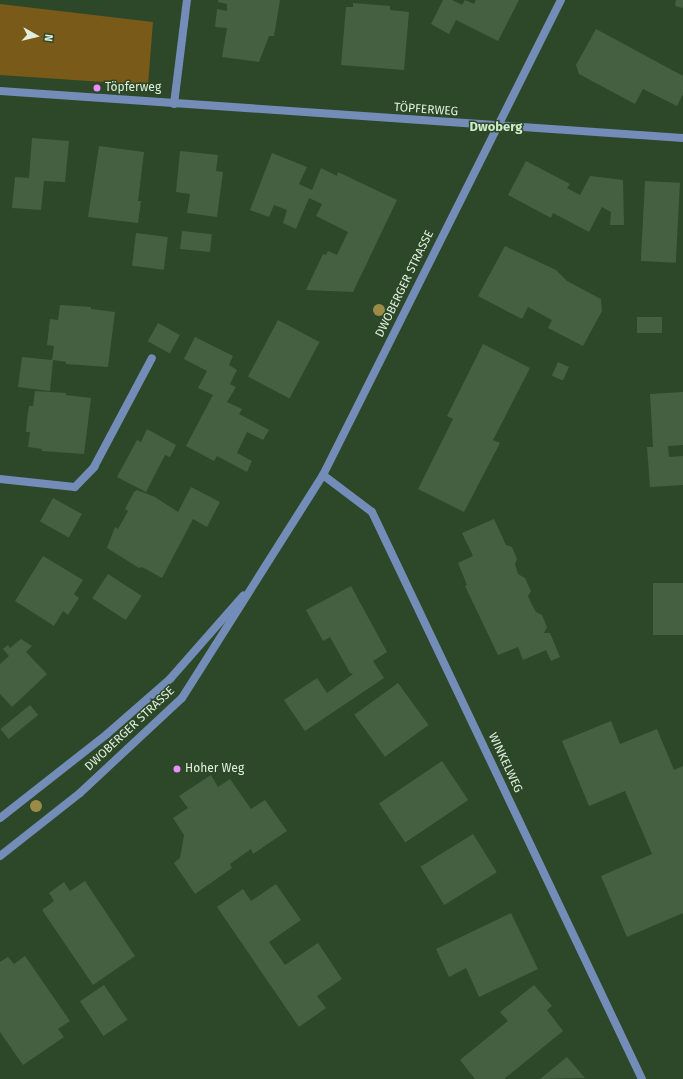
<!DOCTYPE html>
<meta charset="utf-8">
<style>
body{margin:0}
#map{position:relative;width:683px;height:1079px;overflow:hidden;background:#2d4729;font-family:"Fira Sans",sans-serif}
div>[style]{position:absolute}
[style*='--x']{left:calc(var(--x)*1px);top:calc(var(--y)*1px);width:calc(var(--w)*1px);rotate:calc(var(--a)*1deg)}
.green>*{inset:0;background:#7a5a18}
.building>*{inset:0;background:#456040;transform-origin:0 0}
.service>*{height:8px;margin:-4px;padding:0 4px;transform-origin:4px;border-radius:4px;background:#738db8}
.minor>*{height:8px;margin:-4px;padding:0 4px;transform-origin:4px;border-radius:4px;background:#738db8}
.tertiary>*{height:8px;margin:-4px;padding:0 4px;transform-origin:4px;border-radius:4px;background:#738db8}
.trees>*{width:12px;height:12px;margin:-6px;border-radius:50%;background:#9c8b47}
.dots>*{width:11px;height:11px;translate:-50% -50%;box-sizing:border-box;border:2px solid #2d4729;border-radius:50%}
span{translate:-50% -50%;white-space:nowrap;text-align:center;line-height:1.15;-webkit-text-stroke:3px #2d4729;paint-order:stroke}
.poi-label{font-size:12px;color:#dfefdc}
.left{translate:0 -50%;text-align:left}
.street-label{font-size:12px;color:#dfefdc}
.neighbourhood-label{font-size:13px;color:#cdecc7;font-weight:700}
.north{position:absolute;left:16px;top:16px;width:40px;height:40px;-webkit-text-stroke:3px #2d4729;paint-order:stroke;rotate:98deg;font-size:11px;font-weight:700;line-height:16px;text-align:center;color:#dfefdc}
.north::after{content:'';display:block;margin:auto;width:14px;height:18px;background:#dfefdc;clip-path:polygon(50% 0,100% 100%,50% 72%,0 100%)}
</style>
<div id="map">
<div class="green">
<i style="clip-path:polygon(0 4px,153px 22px,148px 85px,0 75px)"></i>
</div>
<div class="building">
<i style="clip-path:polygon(218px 0,280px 0,274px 36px,269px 36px,259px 62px,222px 57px,227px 28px,215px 27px,217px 9px,227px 11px,227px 4px,218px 2px)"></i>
<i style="clip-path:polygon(443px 0,452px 0,462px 5px,465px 0,474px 4px,476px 0,519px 0,498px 41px,456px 20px,449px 34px,431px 24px)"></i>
<i style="clip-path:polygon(676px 0,683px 0,683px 8px,675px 6px)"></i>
<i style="clip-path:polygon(353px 3px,390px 6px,390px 10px,409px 12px,404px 70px,341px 65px,346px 7px,353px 7px)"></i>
<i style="clip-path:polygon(596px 29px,683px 76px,683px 94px,677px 106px,643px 89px,635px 104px,579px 74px,576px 65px)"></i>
<i style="clip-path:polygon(32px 138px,69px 141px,65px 182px,44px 181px,41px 210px,12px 208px,15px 177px,29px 178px)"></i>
<i style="clip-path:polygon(99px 146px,144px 152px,138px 201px,141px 201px,138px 223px,88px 217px)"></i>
<i style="clip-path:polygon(180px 151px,218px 155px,216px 171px,223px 172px,217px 217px,187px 213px,190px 194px,176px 192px)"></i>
<i style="clip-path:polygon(272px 153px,307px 167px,299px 184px,312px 190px,321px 168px,337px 176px,338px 172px,397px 200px,353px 292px,306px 290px,323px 254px,326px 255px,328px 251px,337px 255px,348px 232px,316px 216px,322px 204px,309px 198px,296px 229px,283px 223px,287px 210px,274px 205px,269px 217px,250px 210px)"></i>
<i style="clip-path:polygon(526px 161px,570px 184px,567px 188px,580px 195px,590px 176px,623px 180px,624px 225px,610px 225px,611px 212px,602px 207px,589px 232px,553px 213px,551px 218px,508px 195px)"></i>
<i style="left:645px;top:181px;width:35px;height:80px;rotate:3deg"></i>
<i style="left:182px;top:231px;width:30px;height:18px;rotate:6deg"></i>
<i style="left:136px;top:233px;width:32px;height:33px;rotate:7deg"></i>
<i style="clip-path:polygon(505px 246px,556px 270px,567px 281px,601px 299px,602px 311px,583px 346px,548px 328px,552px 320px,528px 307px,522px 319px,478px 296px)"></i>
<i style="clip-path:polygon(60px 305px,91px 307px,91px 309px,115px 312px,108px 367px,66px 364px,66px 362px,53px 360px,50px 391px,18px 387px,22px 357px,52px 360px,54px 346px,47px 345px,50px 319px,58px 320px)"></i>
<i style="left:637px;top:317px;width:25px;height:16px"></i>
<i style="left:278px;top:320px;width:47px;height:64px;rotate:28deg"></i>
<i style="left:158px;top:323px;width:25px;height:21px;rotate:29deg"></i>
<i style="clip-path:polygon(195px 337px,233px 356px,229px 365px,237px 370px,230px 384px,236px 387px,227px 402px,242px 409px,239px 414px,269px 430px,263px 440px,247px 432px,237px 453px,252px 461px,247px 472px,217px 456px,214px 461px,186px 446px,213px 395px,198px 388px,207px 371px,184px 359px)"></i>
<i style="clip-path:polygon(483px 344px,530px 368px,493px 440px,500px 443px,464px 512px,418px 489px,453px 419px,447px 416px)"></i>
<i style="left:558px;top:362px;width:12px;height:15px;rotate:24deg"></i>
<i style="clip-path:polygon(35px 391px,66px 393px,66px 395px,91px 398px,84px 454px,42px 451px,42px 449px,28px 447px,30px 432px,26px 432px,27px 419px,29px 406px,33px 406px)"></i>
<i style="clip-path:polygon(683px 392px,683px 445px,668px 446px,669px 457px,683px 456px,683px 485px,650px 487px,647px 447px,653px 447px,650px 394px)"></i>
<i style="clip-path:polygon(147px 429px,176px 445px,170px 457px,165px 455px,146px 492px,117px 477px,137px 440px,141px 442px)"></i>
<i style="clip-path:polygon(191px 487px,220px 502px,207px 527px,193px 519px,162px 578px,142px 567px,139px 568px,107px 548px,115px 527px,118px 529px,128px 511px,125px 509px,134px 492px,137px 490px,155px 497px,178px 512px)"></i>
<i style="left:53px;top:498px;width:33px;height:27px;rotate:29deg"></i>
<i style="clip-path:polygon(494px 519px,506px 545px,512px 547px,517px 559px,515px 564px,518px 574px,525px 578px,531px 591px,528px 596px,531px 603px,536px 612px,542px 615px,547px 627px,544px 633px,550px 633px,560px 657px,551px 661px,546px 650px,523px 660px,518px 647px,498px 655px,465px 586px,467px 585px,458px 563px,473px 556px,462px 533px)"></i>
<i style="clip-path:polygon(43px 556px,83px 580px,74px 594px,79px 598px,68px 615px,63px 611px,54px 626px,15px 601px)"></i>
<i style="left:108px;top:574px;width:40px;height:29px;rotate:33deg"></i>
<i style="left:683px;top:583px;width:52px;height:30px;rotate:90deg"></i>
<i style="clip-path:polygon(351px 586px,387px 652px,373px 661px,384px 678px,305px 731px,284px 700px,317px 678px,327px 693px,353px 674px,350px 673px,330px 637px,323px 641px,306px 610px)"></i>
<i style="clip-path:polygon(21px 639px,32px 646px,26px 652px,47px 674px,12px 707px,0 694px,0 664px,9px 656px,3px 649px,8px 645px,10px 648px)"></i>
<i style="left:398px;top:683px;width:52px;height:54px;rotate:54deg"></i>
<i style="left:30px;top:705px;width:13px;height:38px;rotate:51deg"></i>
<i style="clip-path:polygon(611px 721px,620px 744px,657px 729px,674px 770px,683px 766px,683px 913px,627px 937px,601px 876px,652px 854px,625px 791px,589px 806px,562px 741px)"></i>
<i style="left:442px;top:761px;width:47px;height:76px;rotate:56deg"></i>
<i style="clip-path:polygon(211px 775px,218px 787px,230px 779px,251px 809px,265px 800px,287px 831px,253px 854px,251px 849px,230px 864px,232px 868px,195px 894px,174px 863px,180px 858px,184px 835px,173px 818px,188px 808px,179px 796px)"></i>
<i style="left:473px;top:834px;width:45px;height:62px;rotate:58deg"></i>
<i style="clip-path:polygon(85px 881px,135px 956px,93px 985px,42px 910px,54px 901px,49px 893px,64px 882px,70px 891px)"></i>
<i style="clip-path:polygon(276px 884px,301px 920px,269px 942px,285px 965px,318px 943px,342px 979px,317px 996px,326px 1008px,299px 1027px,217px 907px,243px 889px,251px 901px)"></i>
<i style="clip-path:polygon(511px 913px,538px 969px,479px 997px,466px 968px,449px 977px,436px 949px)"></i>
<i style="clip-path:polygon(25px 956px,70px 1021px,58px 1029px,64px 1037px,23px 1065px,0 1032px,0 962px,8px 957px,14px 964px)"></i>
<i style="left:104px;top:985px;width:42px;height:29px;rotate:56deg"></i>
<i style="clip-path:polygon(534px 985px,552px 1006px,547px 1010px,563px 1031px,504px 1079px,475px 1079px,460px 1060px,508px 1021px,500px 1012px)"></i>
<i style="clip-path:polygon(567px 1057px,585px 1078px,540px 1079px)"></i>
</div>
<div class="service">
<i style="--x:0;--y:479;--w:75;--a:6.1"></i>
<i style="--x:75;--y:487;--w:28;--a:-46"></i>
<i style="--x:94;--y:467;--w:123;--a:-62"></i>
</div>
<div class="minor">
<i style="--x:0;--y:91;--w:685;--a:3.94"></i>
<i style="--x:174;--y:104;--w:105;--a:-82.9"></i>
<i style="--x:323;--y:475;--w:61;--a:37.1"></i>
<i style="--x:372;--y:512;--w:628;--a:64.54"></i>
</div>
<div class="tertiary">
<i style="--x:0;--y:818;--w:136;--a:-38.1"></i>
<i style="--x:107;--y:734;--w:84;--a:-41.1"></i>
<i style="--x:170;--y:679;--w:111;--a:-48.7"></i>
<i style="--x:0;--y:856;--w:102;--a:-38.2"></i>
<i style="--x:80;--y:793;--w:139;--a:-43"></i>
<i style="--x:182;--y:698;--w:264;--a:-57.7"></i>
<i style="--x:323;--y:475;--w:531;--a:-63.39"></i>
</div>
<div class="trees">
<i style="left:379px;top:310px"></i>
<i style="left:36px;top:806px"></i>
</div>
<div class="dots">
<i style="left:97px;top:88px;background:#ea8dfd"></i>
<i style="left:177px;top:769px;background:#ea8dfd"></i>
</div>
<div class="poi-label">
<span class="left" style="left:105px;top:88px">Töpferweg</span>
<span class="left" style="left:185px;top:769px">Hoher Weg</span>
</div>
<div class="street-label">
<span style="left:426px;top:110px;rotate:4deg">TÖPFERWEG</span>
<span style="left:405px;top:284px;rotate:-64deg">DWOBERGER STRASSE</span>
<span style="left:130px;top:729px;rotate:-43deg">DWOBERGER STRASSE</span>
<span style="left:505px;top:763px;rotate:65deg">WINKELWEG</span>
</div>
<div class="neighbourhood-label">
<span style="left:496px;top:127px">Dwoberg</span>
</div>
<div class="north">N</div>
</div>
